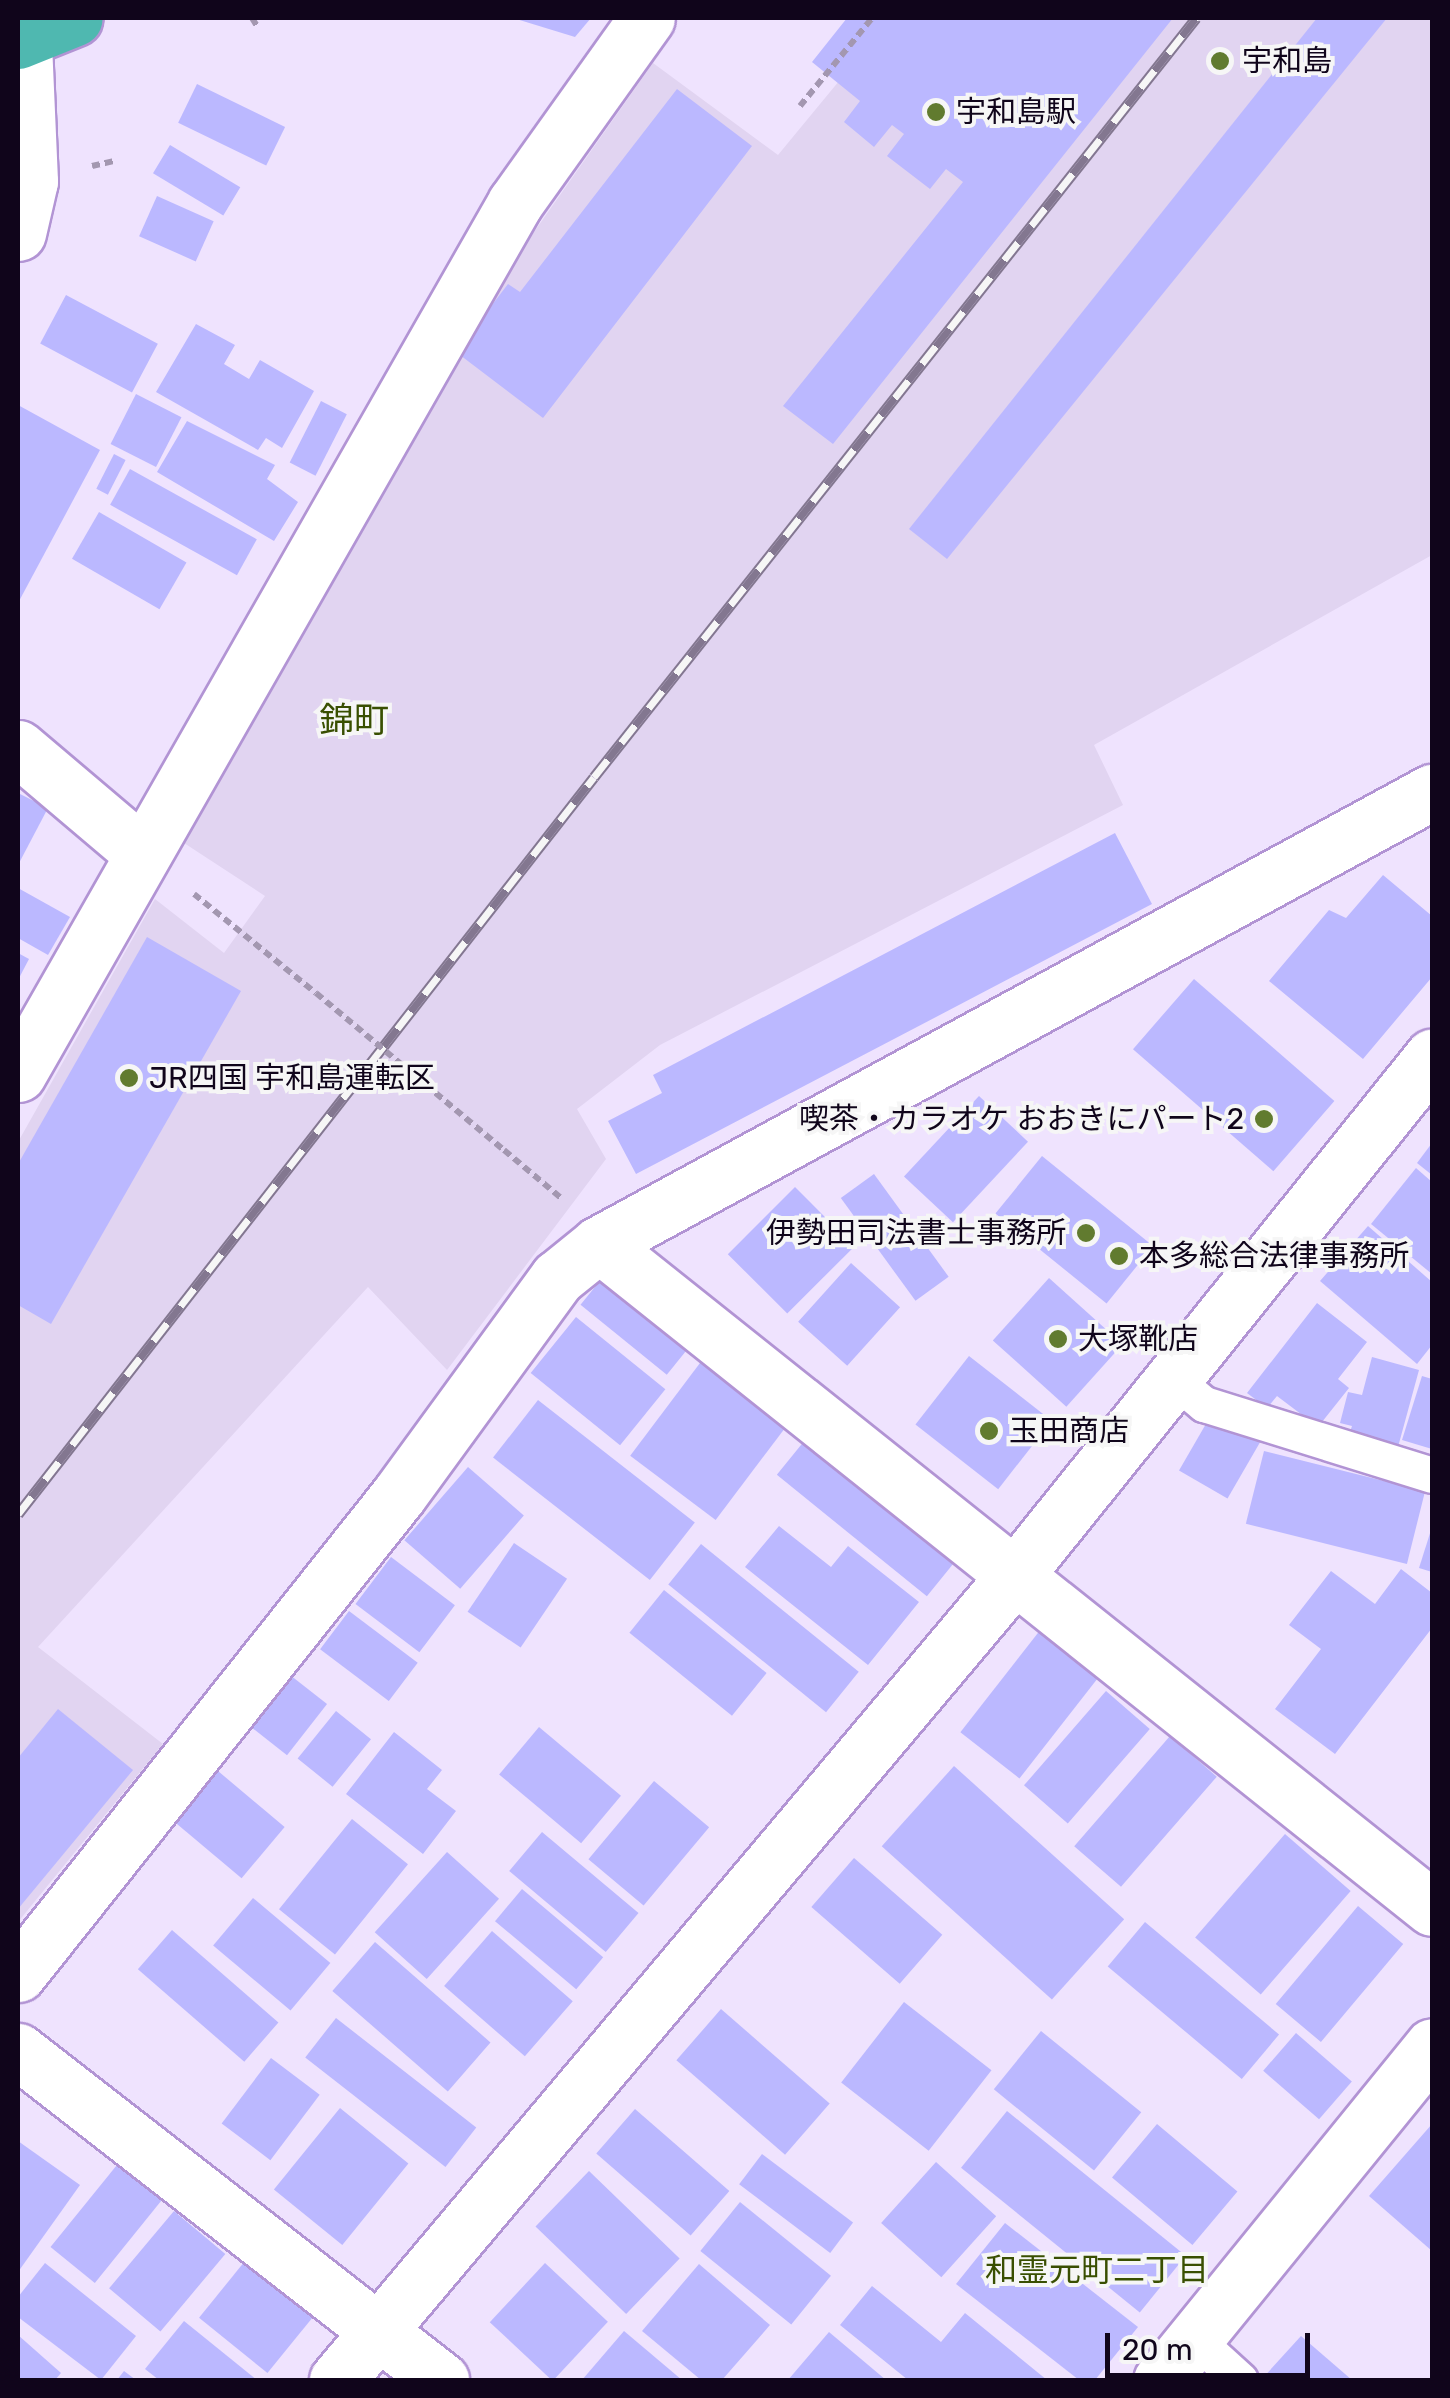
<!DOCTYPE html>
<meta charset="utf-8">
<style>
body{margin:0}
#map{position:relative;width:1450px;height:2398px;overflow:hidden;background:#efe3fe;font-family:Rubik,"Noto Sans JP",sans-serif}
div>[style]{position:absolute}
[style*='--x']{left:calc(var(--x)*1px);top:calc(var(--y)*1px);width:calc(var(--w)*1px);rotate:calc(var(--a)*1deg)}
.built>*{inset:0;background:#e1d4f1}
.building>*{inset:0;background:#bbb8ff;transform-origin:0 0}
.path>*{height:6px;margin-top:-3px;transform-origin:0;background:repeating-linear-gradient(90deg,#a397b0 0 8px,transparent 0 13px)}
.roads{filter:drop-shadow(2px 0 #b294d4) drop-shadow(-2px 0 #b294d4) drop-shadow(0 2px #b294d4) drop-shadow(0 -2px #b294d4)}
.service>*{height:35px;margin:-17.5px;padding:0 17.5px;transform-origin:17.5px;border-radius:17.5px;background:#fff}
.minor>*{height:55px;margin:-27.5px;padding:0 27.5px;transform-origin:27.5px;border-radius:27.5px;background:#fff}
.tertiary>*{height:55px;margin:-27.5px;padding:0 27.5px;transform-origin:27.5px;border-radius:27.5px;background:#fff}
.trunk>*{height:55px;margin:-27.5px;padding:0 27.5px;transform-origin:27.5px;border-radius:27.5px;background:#4fb8b0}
.rail>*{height:11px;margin-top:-5.5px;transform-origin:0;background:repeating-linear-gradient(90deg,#f6f6f6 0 22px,#837790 0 44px);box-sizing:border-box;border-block:2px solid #837790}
.path-bridge>*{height:6px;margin-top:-3px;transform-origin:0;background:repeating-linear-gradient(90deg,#a397b0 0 8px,transparent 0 13px)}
.dots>*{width:28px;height:28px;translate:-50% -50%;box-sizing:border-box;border:5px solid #f6f6f6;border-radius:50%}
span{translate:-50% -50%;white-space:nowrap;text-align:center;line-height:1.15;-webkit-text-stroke:8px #f6f6f6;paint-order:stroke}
.poi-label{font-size:30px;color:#10051b}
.left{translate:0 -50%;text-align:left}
.right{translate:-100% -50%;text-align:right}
.neighbourhood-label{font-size:32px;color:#394f01}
.quarter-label{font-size:35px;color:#394f01}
.frame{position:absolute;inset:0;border:20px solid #10051b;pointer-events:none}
.scale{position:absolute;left:1105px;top:2333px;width:205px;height:45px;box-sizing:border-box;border:5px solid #10051b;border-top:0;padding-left:12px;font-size:30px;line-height:35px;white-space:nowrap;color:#10051b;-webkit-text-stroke:8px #f6f6f6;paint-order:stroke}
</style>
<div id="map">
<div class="built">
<i style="clip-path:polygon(891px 18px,1432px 18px,1432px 555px,1094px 745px,1123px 805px,660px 1045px,577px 1109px,606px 1159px,447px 1370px,368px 1287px,38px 1647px,163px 1744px,18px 1922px,18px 1142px,155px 899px,224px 953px,265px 896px,184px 843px,427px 395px,479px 310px,653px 63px,778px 155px)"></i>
</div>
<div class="building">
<i style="clip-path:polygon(513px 18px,591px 18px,575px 37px)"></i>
<i style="clip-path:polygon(847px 18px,1173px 18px,833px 444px,783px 406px,963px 182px,946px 169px,930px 189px,887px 156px,904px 134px,892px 125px,874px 147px,844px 122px,860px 101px,812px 62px)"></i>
<i style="clip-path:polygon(1317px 18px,1387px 18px,947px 559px,909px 529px)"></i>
<i style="left:197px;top:84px;width:98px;height:43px;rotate:26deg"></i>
<i style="clip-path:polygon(677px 89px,752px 146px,543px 418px,456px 352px,508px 284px,520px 292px)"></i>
<i style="left:170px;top:145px;width:82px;height:33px;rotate:31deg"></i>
<i style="left:157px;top:196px;width:62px;height:44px;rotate:24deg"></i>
<i style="left:66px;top:295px;width:104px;height:55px;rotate:28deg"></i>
<i style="clip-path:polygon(196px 324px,235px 345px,224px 364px,249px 379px,260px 360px,314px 391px,282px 448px,266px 438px,258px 450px,156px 392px)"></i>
<i style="left:136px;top:394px;width:51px;height:56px;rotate:27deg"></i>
<i style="left:321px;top:401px;width:29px;height:69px;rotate:27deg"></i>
<i style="clip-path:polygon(18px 405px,100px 450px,18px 603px)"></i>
<i style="clip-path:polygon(187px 421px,275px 465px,267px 479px,298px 502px,274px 541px,157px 472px)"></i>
<i style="left:114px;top:454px;width:13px;height:39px;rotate:27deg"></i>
<i style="left:130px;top:469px;width:145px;height:41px;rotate:29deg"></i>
<i style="left:99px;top:512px;width:101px;height:54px;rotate:30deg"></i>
<i style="clip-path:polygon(18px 793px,48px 808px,18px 865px)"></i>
<i style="clip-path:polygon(1115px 833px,1152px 904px,636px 1174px,608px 1121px,662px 1093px,653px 1075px)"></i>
<i style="clip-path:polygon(1383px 875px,1432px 916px,1432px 977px,1363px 1059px,1269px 981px,1329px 910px,1346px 918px)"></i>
<i style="clip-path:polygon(18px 888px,70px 917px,48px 955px,18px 938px)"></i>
<i style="clip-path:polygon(147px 937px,241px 991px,51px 1324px,18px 1305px,18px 1164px)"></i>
<i style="clip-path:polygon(18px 953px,29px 959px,18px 980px)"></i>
<i style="left:1194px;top:979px;width:186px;height:93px;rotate:41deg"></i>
<i style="left:979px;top:1096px;width:67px;height:110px;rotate:43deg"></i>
<i style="clip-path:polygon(1432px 1143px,1432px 1175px,1417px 1163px)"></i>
<i style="left:1042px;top:1156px;width:143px;height:74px;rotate:39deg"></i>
<i style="clip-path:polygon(1416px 1168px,1432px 1182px,1432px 1274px,1371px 1224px)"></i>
<i style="left:874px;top:1174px;width:127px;height:41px;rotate:54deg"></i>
<i style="left:795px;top:1187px;width:84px;height:95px;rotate:45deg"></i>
<i style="clip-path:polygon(1368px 1226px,1432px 1282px,1432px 1345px,1417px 1364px,1320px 1281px)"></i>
<i style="left:851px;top:1263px;width:66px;height:79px;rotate:42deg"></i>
<i style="left:612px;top:1266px;width:111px;height:50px;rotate:39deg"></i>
<i style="left:1049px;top:1278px;width:99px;height:84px;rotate:42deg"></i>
<i style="clip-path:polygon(1317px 1303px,1367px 1342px,1338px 1379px,1349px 1388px,1318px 1427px,1277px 1396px,1267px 1408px,1247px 1393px)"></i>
<i style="left:576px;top:1317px;width:115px;height:72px;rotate:39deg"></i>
<i style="left:969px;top:1356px;width:105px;height:87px;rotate:38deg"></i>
<i style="clip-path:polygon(1372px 1357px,1419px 1370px,1398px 1447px,1349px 1435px,1352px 1426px,1340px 1423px,1348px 1392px,1362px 1395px)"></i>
<i style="left:703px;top:1359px;width:107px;height:121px;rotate:37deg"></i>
<i style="clip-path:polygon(1422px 1376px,1432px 1379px,1432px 1449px,1402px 1440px)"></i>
<i style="left:538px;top:1400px;width:199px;height:73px;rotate:38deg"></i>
<i style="left:1214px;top:1410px;width:56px;height:70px;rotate:30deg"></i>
<i style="left:814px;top:1429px;width:193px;height:59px;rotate:39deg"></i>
<i style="left:1264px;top:1451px;width:166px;height:75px;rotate:14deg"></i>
<i style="left:468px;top:1467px;width:74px;height:97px;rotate:41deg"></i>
<i style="clip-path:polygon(779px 1526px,831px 1567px,848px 1546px,919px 1602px,868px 1665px,745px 1567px)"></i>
<i style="clip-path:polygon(1432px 1527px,1432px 1572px,1419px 1568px)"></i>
<i style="left:514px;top:1543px;width:64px;height:83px;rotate:34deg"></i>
<i style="left:701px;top:1544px;width:203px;height:52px;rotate:39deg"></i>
<i style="left:391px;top:1557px;width:80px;height:59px;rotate:37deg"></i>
<i style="clip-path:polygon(1401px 1569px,1432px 1593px,1432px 1628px,1335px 1754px,1275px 1709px,1321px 1649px,1289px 1625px,1331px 1571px,1375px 1604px)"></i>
<i style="left:664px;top:1590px;width:132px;height:55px;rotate:39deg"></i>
<i style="left:349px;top:1611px;width:86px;height:48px;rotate:37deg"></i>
<i style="left:1041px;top:1629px;width:75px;height:131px;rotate:38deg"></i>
<i style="left:290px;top:1675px;width:47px;height:65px;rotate:38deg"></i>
<i style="left:1106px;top:1691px;width:58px;height:125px;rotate:41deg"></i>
<i style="clip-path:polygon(58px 1709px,133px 1770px,18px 1909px,18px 1758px)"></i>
<i style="left:336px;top:1711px;width:45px;height:61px;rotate:39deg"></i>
<i style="left:539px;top:1727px;width:107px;height:62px;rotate:40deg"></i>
<i style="clip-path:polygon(394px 1732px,442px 1770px,427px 1789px,456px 1811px,423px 1854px,346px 1794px)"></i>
<i style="left:1170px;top:1736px;width:62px;height:146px;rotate:41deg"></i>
<i style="left:954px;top:1766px;width:229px;height:108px;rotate:42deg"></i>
<i style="left:218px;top:1771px;width:87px;height:67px;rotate:40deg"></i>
<i style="left:654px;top:1781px;width:72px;height:102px;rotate:40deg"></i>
<i style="left:352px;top:1819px;width:72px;height:116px;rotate:39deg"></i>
<i style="left:542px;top:1832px;width:126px;height:51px;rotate:40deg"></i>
<i style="left:1285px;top:1834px;width:87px;height:137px;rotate:41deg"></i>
<i style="left:447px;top:1852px;width:70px;height:108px;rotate:42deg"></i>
<i style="left:854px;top:1858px;width:117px;height:65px;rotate:41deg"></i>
<i style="left:522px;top:1889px;width:106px;height:42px;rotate:40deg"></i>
<i style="left:253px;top:1898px;width:101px;height:62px;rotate:40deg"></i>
<i style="left:1358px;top:1906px;width:59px;height:128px;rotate:40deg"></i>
<i style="left:1145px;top:1922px;width:175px;height:58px;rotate:40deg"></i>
<i style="left:172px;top:1930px;width:141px;height:52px;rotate:41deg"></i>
<i style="left:492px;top:1931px;width:107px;height:73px;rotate:41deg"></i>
<i style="left:375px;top:1942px;width:153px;height:65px;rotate:41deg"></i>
<i style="left:904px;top:2002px;width:111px;height:102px;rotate:38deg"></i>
<i style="left:721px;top:2009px;width:144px;height:68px;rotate:41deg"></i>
<i style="left:336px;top:2018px;width:178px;height:50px;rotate:38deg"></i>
<i style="left:1041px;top:2031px;width:129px;height:75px;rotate:39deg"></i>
<i style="left:1296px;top:2033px;width:74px;height:50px;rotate:41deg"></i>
<i style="left:271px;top:2058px;width:61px;height:82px;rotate:37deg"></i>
<i style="left:340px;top:2108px;width:88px;height:105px;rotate:39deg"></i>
<i style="left:635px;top:2109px;width:125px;height:59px;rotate:41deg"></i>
<i style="left:1007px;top:2111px;width:230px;height:73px;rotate:39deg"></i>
<i style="left:1157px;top:2124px;width:105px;height:70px;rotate:40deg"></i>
<i style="clip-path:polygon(1432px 2124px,1432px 2251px,1369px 2196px)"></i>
<i style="clip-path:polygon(18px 2141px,80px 2185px,18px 2272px)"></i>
<i style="left:762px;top:2154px;width:114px;height:38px;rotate:37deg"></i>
<i style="left:121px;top:2160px;width:57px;height:112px;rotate:39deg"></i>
<i style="left:936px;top:2162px;width:81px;height:82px;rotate:42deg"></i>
<i style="left:589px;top:2171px;width:126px;height:77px;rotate:44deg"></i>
<i style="left:740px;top:2202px;width:117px;height:63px;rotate:39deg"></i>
<i style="left:174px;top:2211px;width:67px;height:101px;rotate:40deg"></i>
<i style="clip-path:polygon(1005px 2223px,1138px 2327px,1095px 2380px,1079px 2380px,956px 2284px)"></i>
<i style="left:245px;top:2261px;width:88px;height:73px;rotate:39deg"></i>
<i style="clip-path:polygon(45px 2263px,136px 2336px,101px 2380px,18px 2317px,18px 2297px)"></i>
<i style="left:545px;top:2263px;width:86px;height:81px;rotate:43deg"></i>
<i style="clip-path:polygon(699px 2264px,770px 2325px,722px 2380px,701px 2380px,642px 2331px)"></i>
<i style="clip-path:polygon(872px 2286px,941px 2342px,965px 2313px,1047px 2380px,908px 2380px,840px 2325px)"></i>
<i style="clip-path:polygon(184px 2321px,257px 2380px,159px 2380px,145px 2369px)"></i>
<i style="clip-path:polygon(624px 2331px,682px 2380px,582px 2380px)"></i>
<i style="clip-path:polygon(829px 2332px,886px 2380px,788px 2380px)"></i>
<i style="clip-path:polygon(18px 2335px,61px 2373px,55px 2380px,18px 2380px)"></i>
<i style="clip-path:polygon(1301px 2336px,1352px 2380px,1261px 2380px)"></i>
<i style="clip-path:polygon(124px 2371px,136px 2380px,117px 2380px)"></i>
</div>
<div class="path">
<i style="--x:252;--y:18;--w:9;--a:58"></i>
<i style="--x:800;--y:106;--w:114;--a:-50.7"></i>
<i style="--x:92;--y:166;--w:22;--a:-13"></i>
<i style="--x:194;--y:894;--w:157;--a:39.1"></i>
<i style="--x:504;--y:1150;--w:75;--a:40.1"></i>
</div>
<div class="roads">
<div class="service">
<i style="--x:1175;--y:1380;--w:38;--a:40"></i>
<i style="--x:1204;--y:1404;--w:239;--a:17.3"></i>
<i style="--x:1195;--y:2339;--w:61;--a:42.3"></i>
</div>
<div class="minor">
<i style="--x:18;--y:233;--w:53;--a:-77"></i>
<i style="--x:30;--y:181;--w:163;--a:-92.5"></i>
<i style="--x:18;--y:748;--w:162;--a:40.3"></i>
<i style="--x:18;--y:1074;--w:1003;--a:-60.29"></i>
<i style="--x:515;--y:203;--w:227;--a:-54.5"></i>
<i style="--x:599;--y:1244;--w:1065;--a:38.56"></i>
<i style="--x:18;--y:1974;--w:611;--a:-51.52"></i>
<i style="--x:398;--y:1496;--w:270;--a:-53.9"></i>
<i style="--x:557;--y:1278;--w:54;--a:-39"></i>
<i style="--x:599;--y:1244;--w:948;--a:-28.49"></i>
<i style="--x:18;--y:2051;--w:536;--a:37.87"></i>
<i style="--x:1161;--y:2380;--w:430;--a:-50.9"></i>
</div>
<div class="tertiary">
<i style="--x:337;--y:2380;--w:1054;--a:-49.89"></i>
<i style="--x:1016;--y:1574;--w:664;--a:-51.18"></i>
</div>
<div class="trunk">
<i style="--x:18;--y:41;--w:61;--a:-22"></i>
</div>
</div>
<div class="rail">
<i style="--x:18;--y:1514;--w:935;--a:-51.99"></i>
<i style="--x:594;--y:777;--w:969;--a:-51.58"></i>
</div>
<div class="path-bridge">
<i style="--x:316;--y:993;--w:245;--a:39.9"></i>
</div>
<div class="dots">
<i style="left:1220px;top:61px;background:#617b2f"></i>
<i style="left:936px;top:112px;background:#617b2f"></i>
<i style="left:129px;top:1078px;background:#617b2f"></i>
<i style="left:1264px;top:1119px;background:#617b2f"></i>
<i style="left:1086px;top:1233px;background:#617b2f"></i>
<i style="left:1119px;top:1256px;background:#617b2f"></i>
<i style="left:1058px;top:1339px;background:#617b2f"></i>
<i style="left:989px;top:1431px;background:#617b2f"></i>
</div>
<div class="poi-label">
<span class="left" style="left:1242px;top:61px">宇和島</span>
<span class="left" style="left:956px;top:112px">宇和島駅</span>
<span class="left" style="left:149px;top:1078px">JR四国 宇和島運転区</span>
<span class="right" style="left:1244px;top:1119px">喫茶・カラオケ おおきにパート2</span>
<span class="right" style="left:1066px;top:1233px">伊勢田司法書士事務所</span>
<span class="left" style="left:1139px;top:1256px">本多総合法律事務所</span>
<span class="left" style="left:1078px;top:1339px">大塚靴店</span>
<span class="left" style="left:1009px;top:1431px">玉田商店</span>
</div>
<div class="neighbourhood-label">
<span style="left:1097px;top:2270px">和霊元町二丁目</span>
</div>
<div class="quarter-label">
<span style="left:354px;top:720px">錦町</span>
</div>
<div class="frame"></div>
<div class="scale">20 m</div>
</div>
